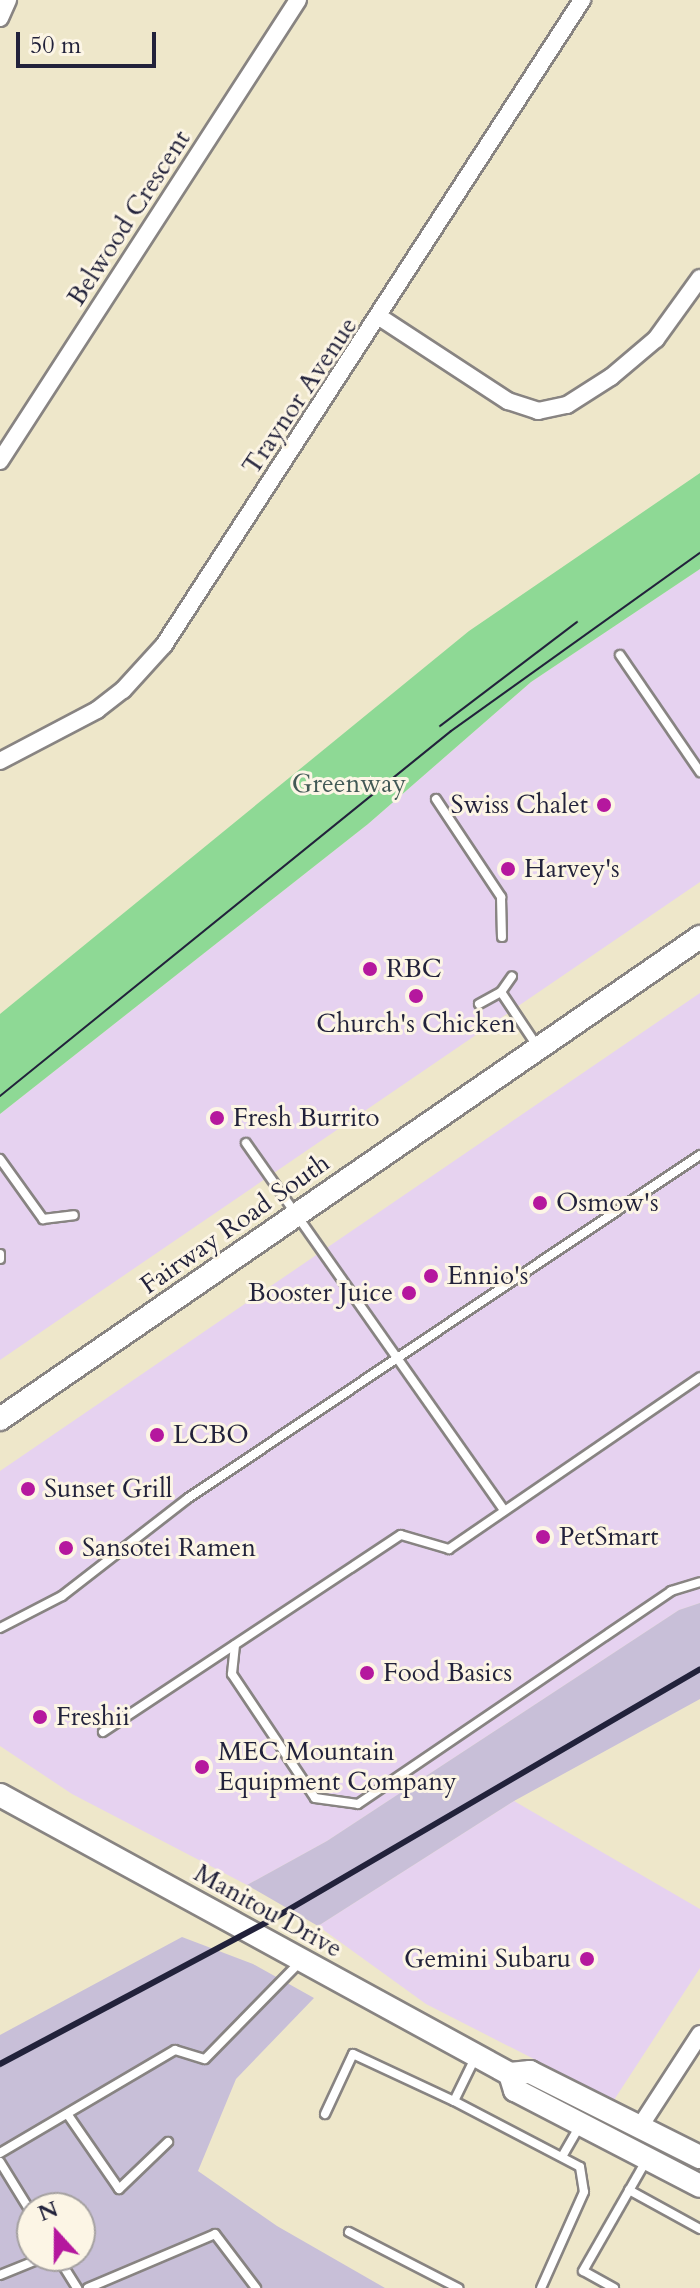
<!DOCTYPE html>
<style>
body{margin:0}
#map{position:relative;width:700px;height:2288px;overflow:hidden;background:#eee7ca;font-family:Cardo,serif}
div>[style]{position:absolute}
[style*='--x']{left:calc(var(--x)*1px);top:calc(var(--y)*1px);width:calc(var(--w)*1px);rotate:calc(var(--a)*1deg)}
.built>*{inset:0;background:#e6d2f0}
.industrial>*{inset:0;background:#c8bfd8}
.green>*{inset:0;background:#8ed995}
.roads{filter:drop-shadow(2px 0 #888482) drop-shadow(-2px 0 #888482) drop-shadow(0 2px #888482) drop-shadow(0 -2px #888482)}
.service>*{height:8px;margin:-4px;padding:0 4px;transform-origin:4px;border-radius:4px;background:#fff}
.minor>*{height:16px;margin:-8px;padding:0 8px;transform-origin:8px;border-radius:8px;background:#fff}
.secondary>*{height:22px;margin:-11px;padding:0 11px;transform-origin:11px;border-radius:11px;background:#fff}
.tram>*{height:2px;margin:-1px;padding:0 1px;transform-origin:1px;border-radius:1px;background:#22223b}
.rail>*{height:6px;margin:-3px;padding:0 3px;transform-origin:3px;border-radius:3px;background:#22223b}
.dots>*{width:22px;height:22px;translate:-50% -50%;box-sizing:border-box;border:4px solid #fcf5e5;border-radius:50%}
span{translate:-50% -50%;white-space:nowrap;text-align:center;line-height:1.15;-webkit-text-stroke:6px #fcf5e5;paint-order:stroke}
.street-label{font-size:26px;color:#22223b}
.park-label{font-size:26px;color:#425956}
.poi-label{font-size:26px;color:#22223b}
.right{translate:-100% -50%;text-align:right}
.left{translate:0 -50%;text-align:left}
.north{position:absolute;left:16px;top:2192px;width:80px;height:80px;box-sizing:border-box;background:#fcf5e5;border:2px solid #a5a1a1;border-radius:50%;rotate:339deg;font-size:22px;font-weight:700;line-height:32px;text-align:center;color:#22223b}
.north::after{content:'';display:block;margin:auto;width:28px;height:36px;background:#b5179e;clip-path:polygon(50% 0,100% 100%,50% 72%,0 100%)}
.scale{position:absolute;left:16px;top:32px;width:140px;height:36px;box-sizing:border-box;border:4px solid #22223b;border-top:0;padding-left:10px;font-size:24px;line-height:28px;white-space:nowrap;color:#22223b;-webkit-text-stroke:6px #fcf5e5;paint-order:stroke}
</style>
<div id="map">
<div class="built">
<i style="clip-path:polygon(700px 569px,700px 882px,0 1360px,0 1114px,368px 824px,531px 682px)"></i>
<i style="clip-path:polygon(700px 993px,700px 1603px,679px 1610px,327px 1841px,247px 1885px,72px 1794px,0 1746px,0 1471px)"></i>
<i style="clip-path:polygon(514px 1801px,700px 1909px,700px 1968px,614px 2100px,426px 2004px,318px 1926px)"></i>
</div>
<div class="industrial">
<i style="clip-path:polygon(700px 1603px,700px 1699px,514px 1801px,318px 1926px,247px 1885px,327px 1841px,679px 1610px)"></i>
<i style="clip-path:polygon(evenodd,182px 1937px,253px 1964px,314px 1998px,236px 2079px,198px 2171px,277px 2226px,385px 2288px,0 2288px,0 2035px,182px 1937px,32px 2208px,80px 2208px,80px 2256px,32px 2256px,32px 2208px)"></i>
</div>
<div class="green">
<i style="clip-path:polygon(700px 473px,700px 569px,531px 682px,368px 824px,0 1114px,0 1014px,469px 631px)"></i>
</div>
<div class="roads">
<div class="service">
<i style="--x:620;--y:655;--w:142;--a:55.6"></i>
<i style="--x:436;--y:799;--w:118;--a:56.4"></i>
<i style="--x:501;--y:897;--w:40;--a:88.6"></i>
<i style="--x:501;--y:992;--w:65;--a:56.3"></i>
<i style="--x:479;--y:1004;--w:25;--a:-29"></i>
<i style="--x:501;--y:992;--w:19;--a:-55"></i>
<i style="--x:246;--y:1143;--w:449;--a:54.9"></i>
<i style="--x:0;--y:1159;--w:74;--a:54.4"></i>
<i style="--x:43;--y:1219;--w:31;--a:-7"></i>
<i style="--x:0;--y:1254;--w:5;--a:90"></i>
<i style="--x:0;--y:1628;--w:70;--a:-27.3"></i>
<i style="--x:62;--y:1596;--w:158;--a:-37.8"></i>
<i style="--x:187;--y:1499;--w:618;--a:-33.84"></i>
<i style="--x:235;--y:1645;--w:29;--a:96"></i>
<i style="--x:232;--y:1674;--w:149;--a:56.2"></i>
<i style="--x:315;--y:1798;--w:43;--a:7.9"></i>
<i style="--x:358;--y:1804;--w:379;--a:-34.2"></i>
<i style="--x:671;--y:1591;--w:30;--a:-17"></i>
<i style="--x:103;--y:1732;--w:357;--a:-33.5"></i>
<i style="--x:401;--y:1535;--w:50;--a:16.3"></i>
<i style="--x:449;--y:1549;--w:304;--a:-34.4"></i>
<i style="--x:454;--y:2101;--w:142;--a:27.6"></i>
<i style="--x:580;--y:2167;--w:25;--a:81"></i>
<i style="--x:584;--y:2192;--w:105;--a:114.1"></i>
<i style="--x:325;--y:2114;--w:66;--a:-65"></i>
<i style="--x:353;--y:2054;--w:111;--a:25"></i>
<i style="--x:454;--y:2101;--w:50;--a:-63.9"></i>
<i style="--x:68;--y:2115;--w:90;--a:55.4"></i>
<i style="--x:119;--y:2189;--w:68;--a:-43.8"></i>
<i style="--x:0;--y:2153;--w:203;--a:-30.5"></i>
<i style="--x:175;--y:2050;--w:31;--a:17"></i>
<i style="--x:205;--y:2059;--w:137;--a:-45.6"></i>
<i style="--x:563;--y:2155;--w:34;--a:-60"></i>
<i style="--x:0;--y:2162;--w:61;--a:58.4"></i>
<i style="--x:629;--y:2190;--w:81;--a:28.8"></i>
<i style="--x:349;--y:2232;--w:123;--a:27.2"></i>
<i style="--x:57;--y:2256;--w:38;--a:58"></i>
<i style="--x:0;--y:2275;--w:51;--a:-22"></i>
<i style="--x:88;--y:2288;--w:138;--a:-23"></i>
<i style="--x:215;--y:2234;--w:68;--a:52.8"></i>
<i style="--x:614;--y:2288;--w:35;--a:-151"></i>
<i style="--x:583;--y:2271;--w:127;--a:-60.2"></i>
</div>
<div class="minor">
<i style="--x:0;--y:18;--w:20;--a:-66"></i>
<i style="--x:381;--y:318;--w:152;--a:33.2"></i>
<i style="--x:508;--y:401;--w:32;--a:18"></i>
<i style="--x:538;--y:411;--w:30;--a:-12"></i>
<i style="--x:567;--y:405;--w:52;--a:-32.5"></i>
<i style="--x:611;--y:377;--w:59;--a:-40.2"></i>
<i style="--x:656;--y:339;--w:75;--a:-54.2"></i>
<i style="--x:0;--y:461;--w:549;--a:-57.12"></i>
<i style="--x:0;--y:761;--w:110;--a:-27.7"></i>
<i style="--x:97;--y:710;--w:33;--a:-38"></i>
<i style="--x:123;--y:690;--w:61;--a:-47.7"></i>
<i style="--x:164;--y:645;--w:769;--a:-57.05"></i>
<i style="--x:639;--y:2128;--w:112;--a:-57"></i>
</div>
<div class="secondary">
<i style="--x:0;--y:1419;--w:850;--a:-34.55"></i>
<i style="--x:0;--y:1795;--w:581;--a:28.68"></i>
<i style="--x:510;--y:2074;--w:20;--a:-6"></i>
<i style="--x:530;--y:2072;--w:190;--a:26.6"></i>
<i style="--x:510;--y:2074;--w:17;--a:73"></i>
<i style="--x:515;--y:2090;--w:208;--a:27.4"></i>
</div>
</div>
<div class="tram">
<i style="--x:440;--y:726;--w:172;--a:-37.2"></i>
<i style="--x:0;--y:1096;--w:580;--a:-38.98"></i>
<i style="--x:451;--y:731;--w:306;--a:-35.6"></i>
</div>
<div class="rail">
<i style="--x:0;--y:2064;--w:313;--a:-28"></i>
<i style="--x:276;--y:1917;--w:491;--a:-30.3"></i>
</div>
<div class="dots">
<i style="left:604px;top:805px;background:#b5179e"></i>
<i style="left:508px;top:869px;background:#b5179e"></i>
<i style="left:370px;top:969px;background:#b5179e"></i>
<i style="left:416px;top:996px;background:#b5179e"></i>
<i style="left:217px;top:1118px;background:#b5179e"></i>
<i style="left:540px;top:1203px;background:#b5179e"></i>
<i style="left:431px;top:1276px;background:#b5179e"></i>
<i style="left:409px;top:1293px;background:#b5179e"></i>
<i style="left:157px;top:1435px;background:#b5179e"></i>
<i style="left:28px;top:1489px;background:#b5179e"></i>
<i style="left:543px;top:1537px;background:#b5179e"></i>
<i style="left:66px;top:1548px;background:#b5179e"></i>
<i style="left:367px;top:1673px;background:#b5179e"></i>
<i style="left:40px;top:1717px;background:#b5179e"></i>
<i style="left:202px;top:1767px;background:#b5179e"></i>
<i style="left:587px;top:1959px;background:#b5179e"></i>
</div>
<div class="street-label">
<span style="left:129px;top:218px;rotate:-57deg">Belwood Crescent</span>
<span style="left:300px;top:396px;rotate:-56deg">Traynor Avenue</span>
<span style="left:235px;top:1224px;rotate:-35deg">Fairway Road South</span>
<span style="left:268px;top:1911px;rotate:29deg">Manitou Drive</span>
</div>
<div class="park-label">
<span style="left:349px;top:784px">Greenway</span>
</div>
<div class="poi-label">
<span class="right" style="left:588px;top:805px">Swiss Chalet</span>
<span class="left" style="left:524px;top:869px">Harvey's</span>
<span class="left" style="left:386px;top:969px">RBC</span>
<span style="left:416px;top:1024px">Church's Chicken</span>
<span class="left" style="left:233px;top:1118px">Fresh Burrito</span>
<span class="left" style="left:556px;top:1203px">Osmow's</span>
<span class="left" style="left:447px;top:1276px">Ennio's</span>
<span class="right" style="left:393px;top:1293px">Booster Juice</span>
<span class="left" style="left:173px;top:1435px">LCBO</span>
<span class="left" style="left:44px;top:1489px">Sunset Grill</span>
<span class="left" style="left:559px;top:1537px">PetSmart</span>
<span class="left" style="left:82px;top:1548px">Sansotei Ramen</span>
<span class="left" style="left:383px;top:1673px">Food Basics</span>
<span class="left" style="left:56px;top:1717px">Freshii</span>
<span class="left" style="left:218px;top:1767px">MEC Mountain<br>Equipment Company</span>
<span class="right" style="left:571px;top:1959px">Gemini Subaru</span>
</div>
<div class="north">N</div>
<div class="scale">50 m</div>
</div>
